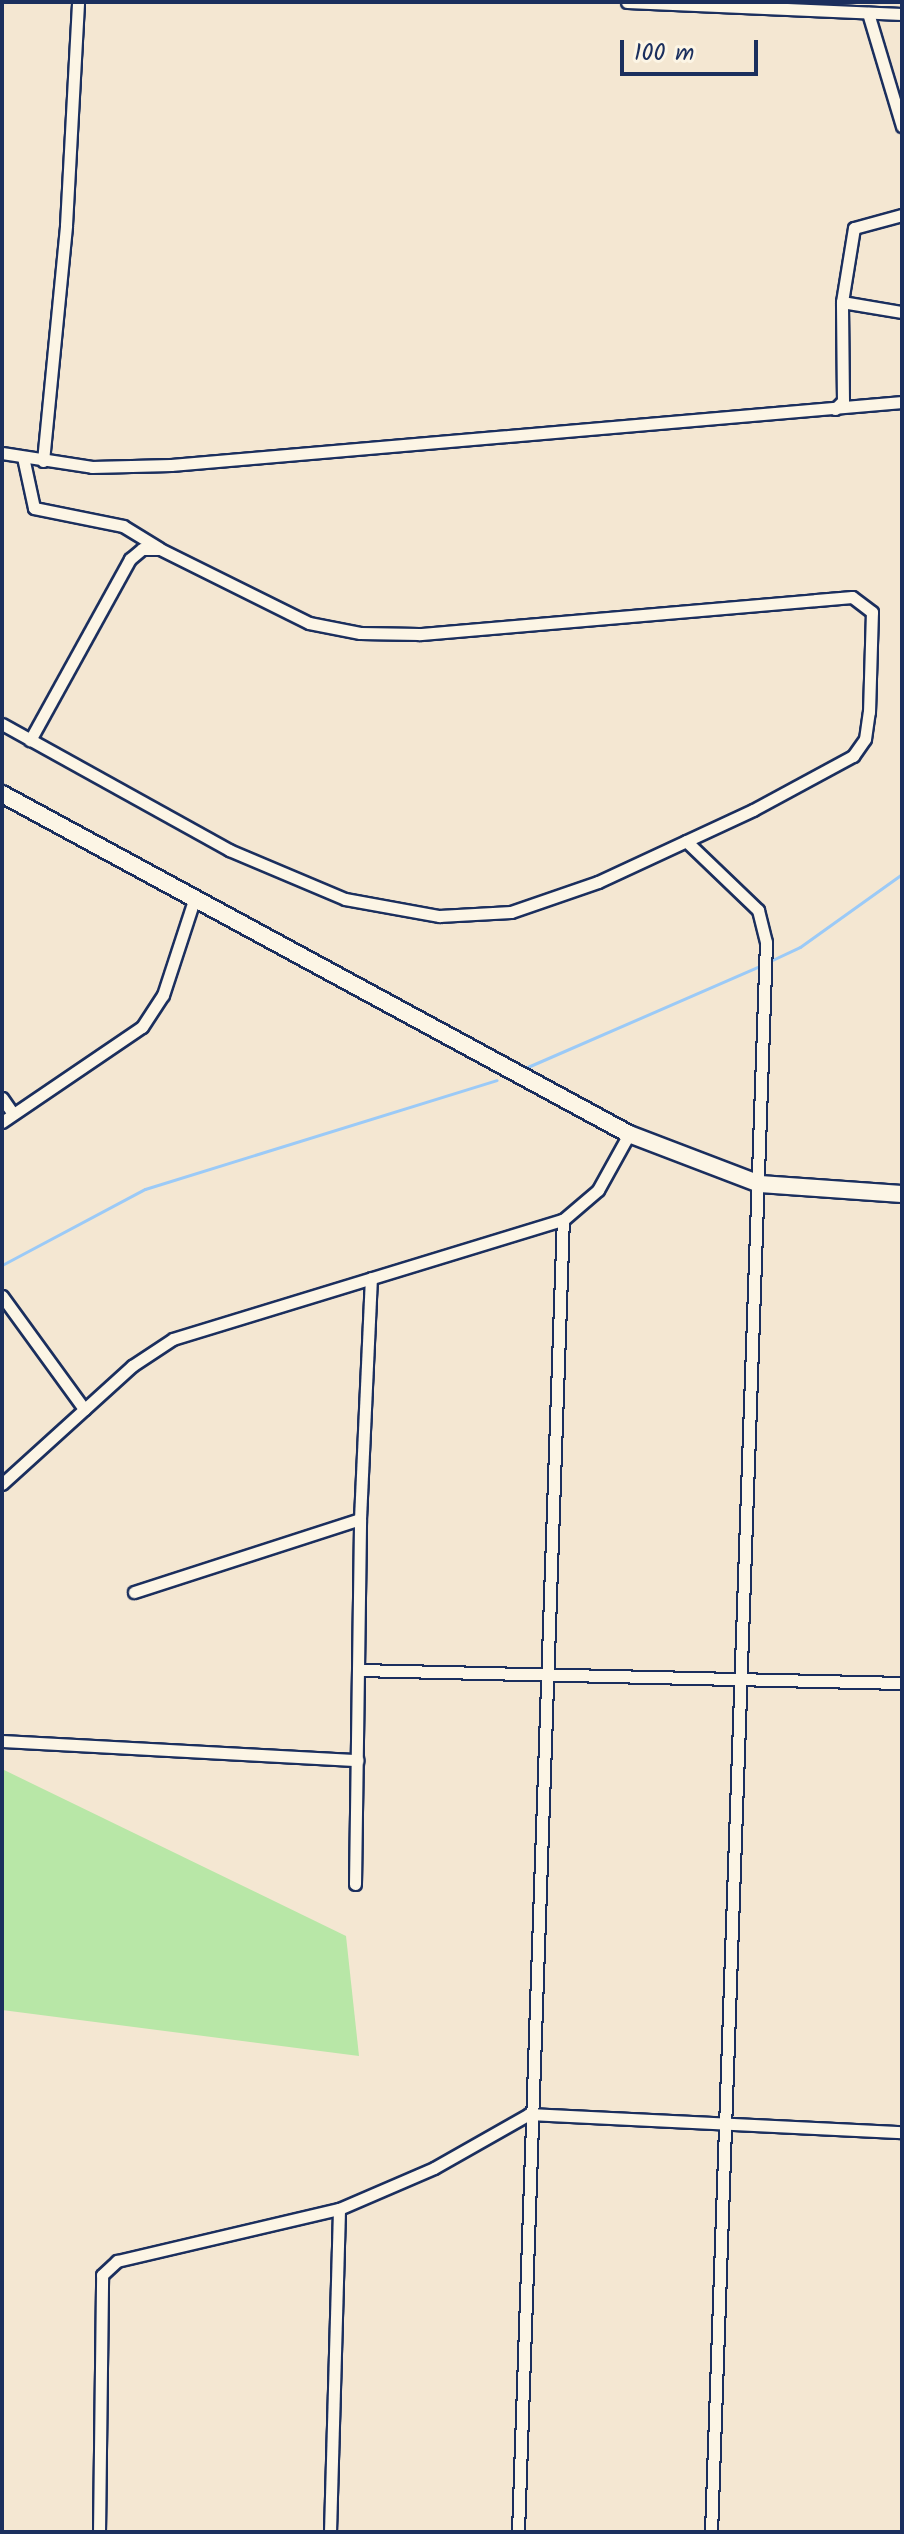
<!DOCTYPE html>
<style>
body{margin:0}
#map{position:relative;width:904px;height:2534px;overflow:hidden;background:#f4e7d2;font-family:Kalam,sans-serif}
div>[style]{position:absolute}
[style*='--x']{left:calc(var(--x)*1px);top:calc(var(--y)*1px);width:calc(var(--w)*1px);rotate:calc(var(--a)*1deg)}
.green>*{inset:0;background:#b8e7a7}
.stream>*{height:3px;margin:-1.5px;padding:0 1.5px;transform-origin:1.5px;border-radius:1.5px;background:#9bcaf7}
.roads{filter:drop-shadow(2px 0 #1b2f5e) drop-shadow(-2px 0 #1b2f5e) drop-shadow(0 2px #1b2f5e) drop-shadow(0 -2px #1b2f5e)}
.street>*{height:11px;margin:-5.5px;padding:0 5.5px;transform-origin:5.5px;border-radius:5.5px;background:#fcf5e5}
.secondary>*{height:16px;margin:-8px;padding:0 8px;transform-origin:8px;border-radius:8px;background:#fcf5e5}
span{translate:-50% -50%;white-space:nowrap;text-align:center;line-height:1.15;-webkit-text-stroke:6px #fcf5e5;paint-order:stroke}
.frame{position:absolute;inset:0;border:4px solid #1b2f5e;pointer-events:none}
.scale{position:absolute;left:620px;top:40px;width:138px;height:36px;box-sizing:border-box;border:4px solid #1b2f5e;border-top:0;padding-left:10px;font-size:24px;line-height:28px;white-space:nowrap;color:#1b2f5e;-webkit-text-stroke:6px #fcf5e5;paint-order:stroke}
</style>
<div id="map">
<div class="green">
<i style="clip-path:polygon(2px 1769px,346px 1936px,359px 2056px,2px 2010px)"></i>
</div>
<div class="stream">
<i style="--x:768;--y:962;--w:35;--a:-25"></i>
<i style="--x:800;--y:947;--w:125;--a:-35.6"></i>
<i style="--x:523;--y:1069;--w:261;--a:-23.5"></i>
<i style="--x:2;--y:1265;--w:162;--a:-28"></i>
<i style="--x:145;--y:1189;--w:368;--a:-17.2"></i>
</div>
<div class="roads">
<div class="street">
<i style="--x:627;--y:2;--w:275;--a:2.5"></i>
<i style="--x:868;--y:13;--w:118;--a:73.3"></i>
<i style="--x:842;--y:302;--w:61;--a:9.5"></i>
<i style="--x:835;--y:409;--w:11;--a:-45"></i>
<i style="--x:843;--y:401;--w:99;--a:-90.6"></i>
<i style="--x:842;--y:302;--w:75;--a:-80.8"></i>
<i style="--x:854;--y:228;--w:50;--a:-15.2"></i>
<i style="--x:2;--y:453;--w:91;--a:8.8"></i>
<i style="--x:92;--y:467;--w:79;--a:-1.5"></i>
<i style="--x:171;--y:465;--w:734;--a:-4.93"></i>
<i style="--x:23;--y:457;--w:52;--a:77.8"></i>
<i style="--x:34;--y:508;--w:91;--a:11.4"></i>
<i style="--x:123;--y:526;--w:42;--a:31.4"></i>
<i style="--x:43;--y:461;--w:237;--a:-84.4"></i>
<i style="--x:66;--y:225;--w:223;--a:-86.9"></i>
<i style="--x:2;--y:724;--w:260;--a:29"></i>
<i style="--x:229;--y:850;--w:126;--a:22.9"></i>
<i style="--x:345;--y:899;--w:96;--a:10.3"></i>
<i style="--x:439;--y:916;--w:72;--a:-3.2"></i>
<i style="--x:511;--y:912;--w:92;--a:-19"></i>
<i style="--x:598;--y:882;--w:171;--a:-24.9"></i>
<i style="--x:753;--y:810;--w:114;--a:-28.4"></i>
<i style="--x:853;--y:756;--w:21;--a:-55"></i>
<i style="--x:865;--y:739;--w:27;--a:-82"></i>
<i style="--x:869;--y:712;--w:100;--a:-88.3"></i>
<i style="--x:872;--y:612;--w:25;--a:-143"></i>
<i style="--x:852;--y:597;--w:435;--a:175.1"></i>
<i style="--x:419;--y:634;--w:59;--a:-179"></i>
<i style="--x:360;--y:633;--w:52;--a:-168.9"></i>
<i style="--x:309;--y:623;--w:166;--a:-153.6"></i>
<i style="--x:160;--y:549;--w:18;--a:180"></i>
<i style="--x:142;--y:549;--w:16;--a:140"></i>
<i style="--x:130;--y:559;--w:207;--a:118.9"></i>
<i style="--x:686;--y:841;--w:100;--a:43.8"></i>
<i style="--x:758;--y:910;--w:33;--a:76"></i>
<i style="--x:766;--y:942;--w:1591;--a:91.98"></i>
<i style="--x:2;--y:1098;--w:19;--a:55"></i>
<i style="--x:2;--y:1122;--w:169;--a:-34.2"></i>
<i style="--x:142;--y:1027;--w:38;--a:-57"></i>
<i style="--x:163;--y:995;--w:100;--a:-71.9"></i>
<i style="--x:2;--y:1296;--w:140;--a:54"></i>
<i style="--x:2;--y:1484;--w:176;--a:-42.2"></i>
<i style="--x:132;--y:1366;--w:49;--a:-33.4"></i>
<i style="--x:173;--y:1339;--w:408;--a:-17"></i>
<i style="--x:563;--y:1220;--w:46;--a:-40.6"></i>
<i style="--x:598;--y:1190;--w:64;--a:-61"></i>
<i style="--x:134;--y:1592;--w:237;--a:-17.9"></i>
<i style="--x:358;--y:1670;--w:544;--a:1.37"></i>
<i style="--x:2;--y:1741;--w:356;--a:3.1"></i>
<i style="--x:355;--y:1884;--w:365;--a:-89.2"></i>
<i style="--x:360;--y:1519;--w:241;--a:-87.4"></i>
<i style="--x:99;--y:2532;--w:257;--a:-89.3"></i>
<i style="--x:102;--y:2275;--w:21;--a:-43"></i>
<i style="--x:117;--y:2261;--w:228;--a:-13.2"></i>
<i style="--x:339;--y:2209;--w:103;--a:-23.3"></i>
<i style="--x:434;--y:2168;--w:109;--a:-29.6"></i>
<i style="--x:529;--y:2114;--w:373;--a:2.8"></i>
<i style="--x:330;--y:2532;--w:323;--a:-88.4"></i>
<i style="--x:518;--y:2532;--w:1313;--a:-88.04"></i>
</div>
<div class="secondary">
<i style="--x:2;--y:794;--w:713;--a:28.47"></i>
<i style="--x:629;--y:1134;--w:140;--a:20.9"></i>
<i style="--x:760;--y:1184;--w:142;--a:4"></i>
</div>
</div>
<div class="frame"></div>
<div class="scale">100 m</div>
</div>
